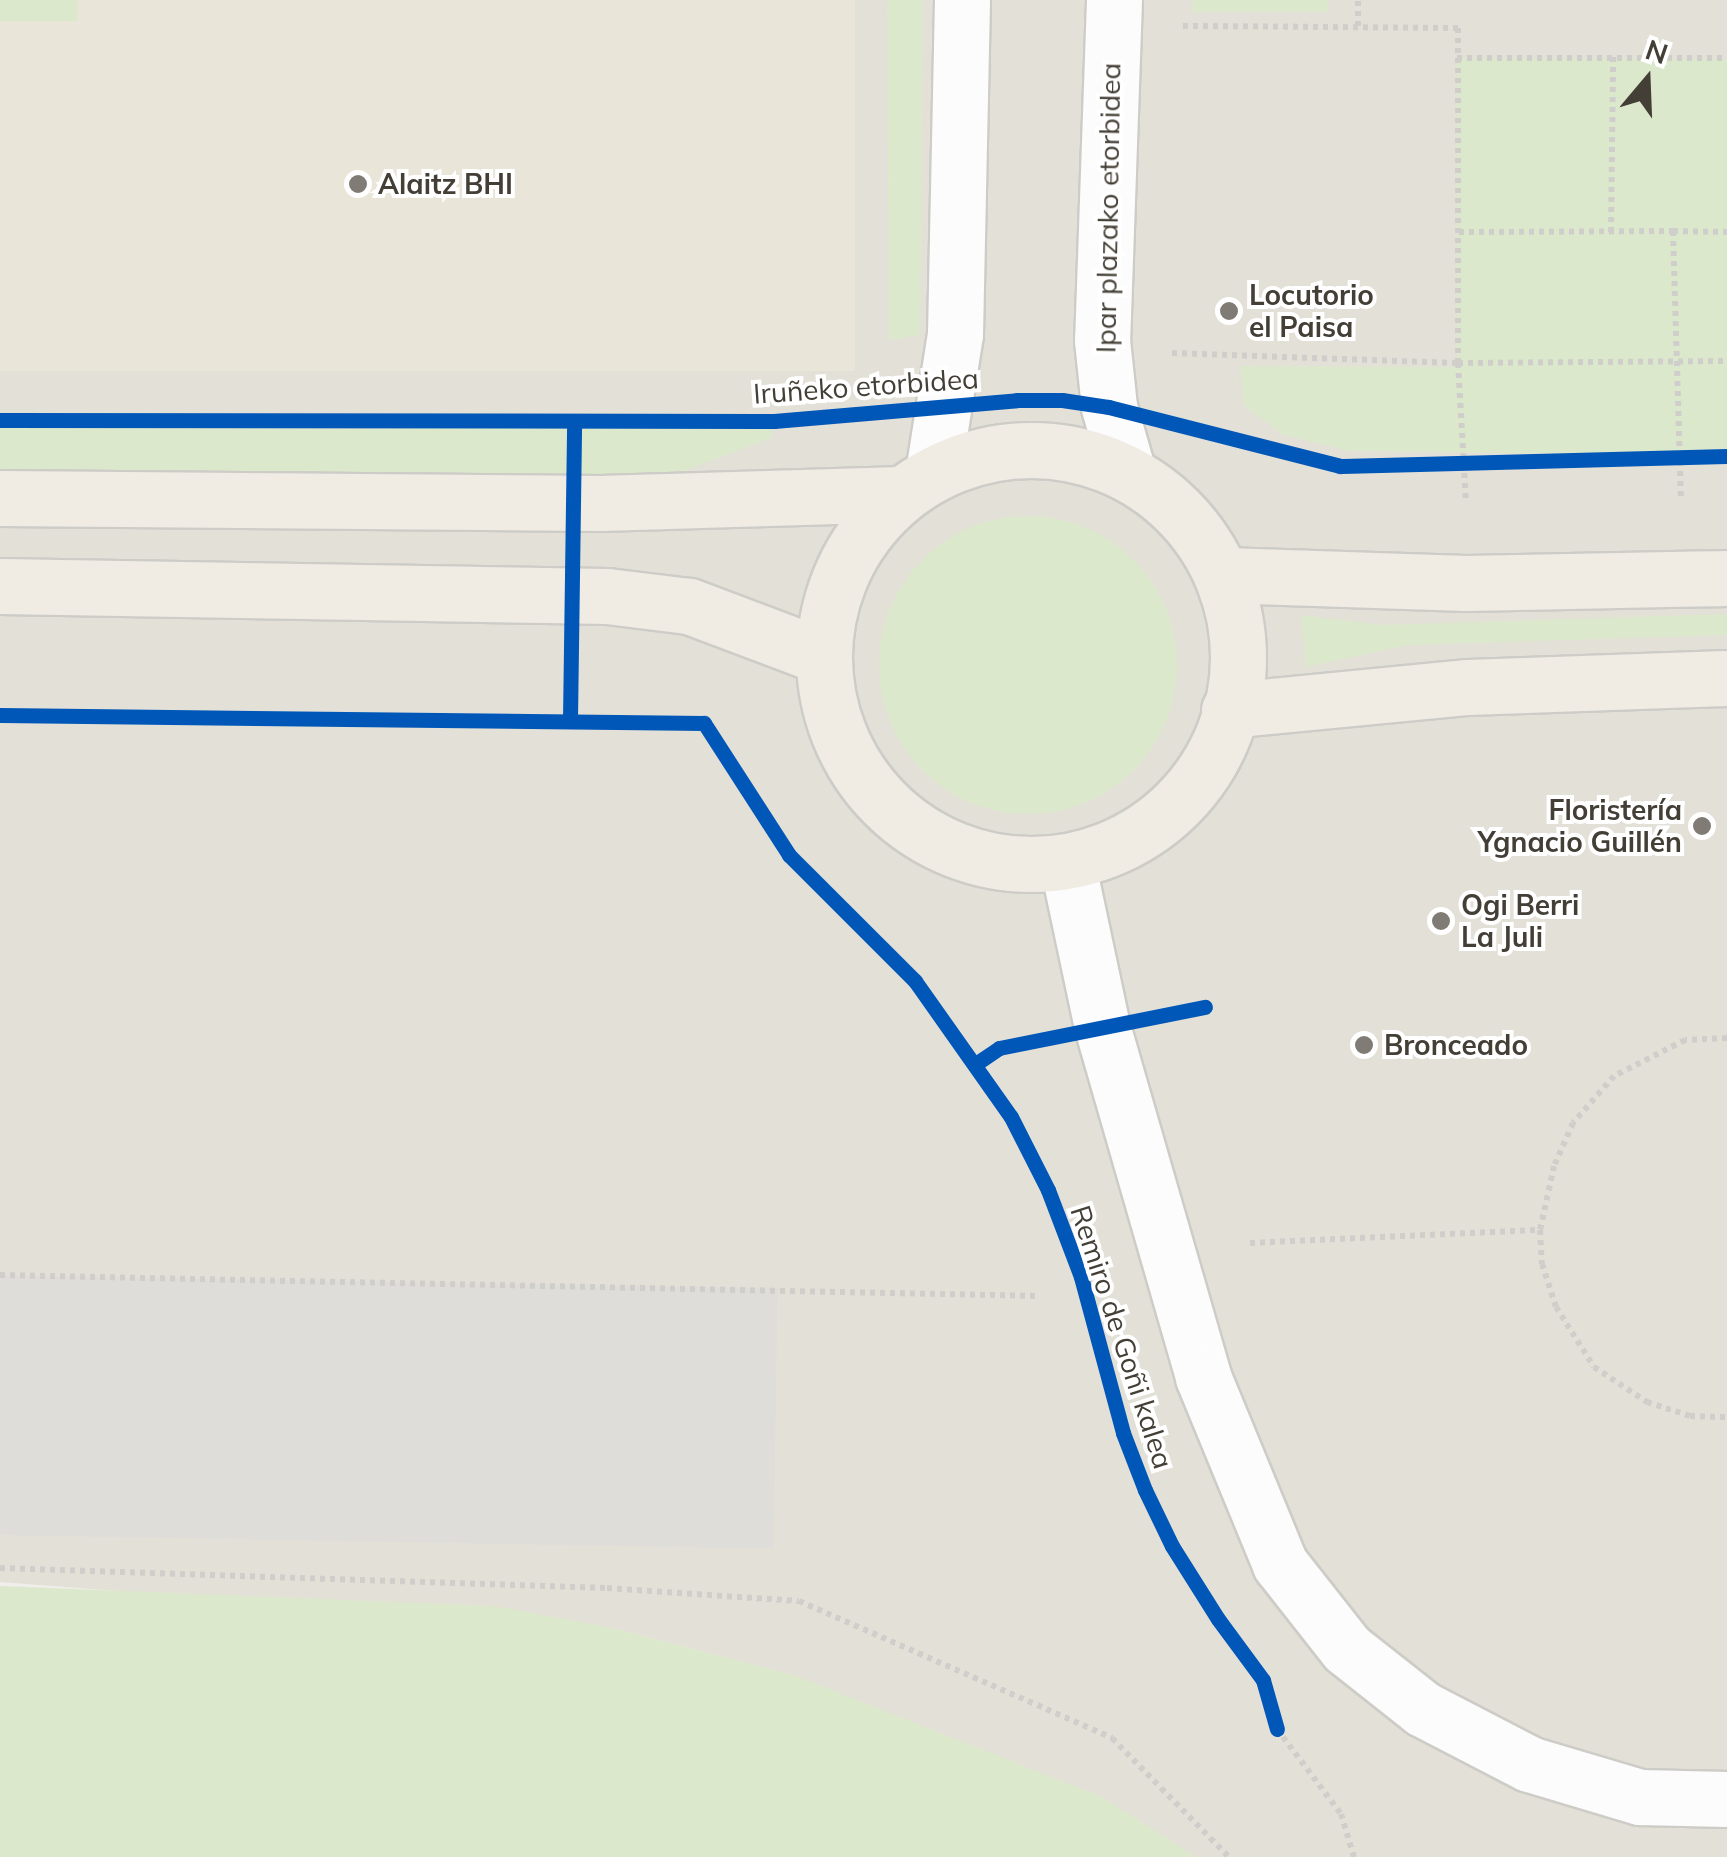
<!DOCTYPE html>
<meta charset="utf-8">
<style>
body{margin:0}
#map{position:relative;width:1727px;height:1857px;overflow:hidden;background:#efeeea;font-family:Mulish,sans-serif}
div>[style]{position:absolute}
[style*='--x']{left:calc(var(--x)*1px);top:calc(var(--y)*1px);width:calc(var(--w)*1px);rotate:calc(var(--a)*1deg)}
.residential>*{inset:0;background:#e3e0d7}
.education>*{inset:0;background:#e9e5d9;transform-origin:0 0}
.green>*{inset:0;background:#dce8cb;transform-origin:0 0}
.round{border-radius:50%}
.parking>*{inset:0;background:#deddd9;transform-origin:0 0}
.path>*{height:6px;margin-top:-3px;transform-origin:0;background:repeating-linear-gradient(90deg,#d0cecb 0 5px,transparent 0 10px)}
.roads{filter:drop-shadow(2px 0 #cdccc7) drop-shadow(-2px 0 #cdccc7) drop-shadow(0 2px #cdccc7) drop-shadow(0 -2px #cdccc7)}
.minor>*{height:55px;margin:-27.5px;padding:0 27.5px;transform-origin:27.5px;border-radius:27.5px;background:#fdfcfc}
.major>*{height:55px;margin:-27.5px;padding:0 27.5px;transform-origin:27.5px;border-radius:27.5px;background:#f0ece4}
.major>.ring{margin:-27.5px;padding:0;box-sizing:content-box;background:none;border:55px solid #f0ece4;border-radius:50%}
.cycleway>*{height:15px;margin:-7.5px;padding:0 7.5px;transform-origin:7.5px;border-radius:7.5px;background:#0057b8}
.dots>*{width:28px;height:28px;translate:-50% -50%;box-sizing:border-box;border:5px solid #fff;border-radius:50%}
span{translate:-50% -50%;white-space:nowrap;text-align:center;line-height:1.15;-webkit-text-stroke:8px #fff;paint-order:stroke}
.poi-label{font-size:28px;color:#443f36;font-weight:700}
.left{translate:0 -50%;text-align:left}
.right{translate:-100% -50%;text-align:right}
.street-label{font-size:28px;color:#443f36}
.north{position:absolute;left:1597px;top:30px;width:100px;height:100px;-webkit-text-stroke:8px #fff;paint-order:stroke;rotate:19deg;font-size:28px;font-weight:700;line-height:40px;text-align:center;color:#443f36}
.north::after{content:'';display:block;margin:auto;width:35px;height:45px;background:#443f36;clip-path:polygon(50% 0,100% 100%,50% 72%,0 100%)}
</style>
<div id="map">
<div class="residential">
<i style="clip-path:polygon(0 0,1727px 0,1727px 1857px,864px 1857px,795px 1676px,617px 1629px,0 1582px)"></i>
</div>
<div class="education">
<i style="left:0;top:0;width:855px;height:371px"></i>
</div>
<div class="green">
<i style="left:0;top:0;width:77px;height:21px"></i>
<i style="clip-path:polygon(887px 0,923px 0,920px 335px,889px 340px)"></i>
<i style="left:1193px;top:0;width:135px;height:12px"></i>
<i style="clip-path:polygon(1457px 58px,1727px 59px,1727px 456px,1350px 451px,1283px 435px,1244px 405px,1240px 366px,1457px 367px)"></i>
<i style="clip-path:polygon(0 420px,774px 421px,771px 438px,600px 503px,0 498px)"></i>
<i class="round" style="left:879px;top:516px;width:298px;height:298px"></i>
<i style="clip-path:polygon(1727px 614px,1727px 635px,1408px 645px,1306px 667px,1301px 615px,1381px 625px)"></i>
<i style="clip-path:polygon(0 1586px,494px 1606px,617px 1629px,796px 1676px,1102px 1797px,1196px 1857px,0 1857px)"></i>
</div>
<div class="parking">
<i style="left:0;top:1275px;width:778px;height:260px;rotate:1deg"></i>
</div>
<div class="path">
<i style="--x:1183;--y:26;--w:275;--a:0.4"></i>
<i style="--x:1458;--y:28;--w:335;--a:90"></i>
<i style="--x:1458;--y:363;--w:138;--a:86.7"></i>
<i style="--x:1358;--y:26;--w:26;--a:-90"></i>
<i style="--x:1457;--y:58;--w:270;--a:0"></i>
<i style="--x:1673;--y:231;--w:54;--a:1.1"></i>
<i style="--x:1459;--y:232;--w:214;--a:-0.3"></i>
<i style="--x:1673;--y:231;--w:266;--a:88.3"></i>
<i style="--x:1611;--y:232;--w:175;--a:-89.3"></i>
<i style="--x:1172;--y:353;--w:286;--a:2"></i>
<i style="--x:1458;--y:363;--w:269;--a:-0.4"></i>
<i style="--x:1727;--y:1038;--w:42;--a:177.3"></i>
<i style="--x:1685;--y:1040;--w:80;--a:153.1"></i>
<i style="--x:1614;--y:1076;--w:62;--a:131.1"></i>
<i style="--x:1573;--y:1123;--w:47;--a:113.8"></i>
<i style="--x:1554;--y:1166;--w:66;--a:102.3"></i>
<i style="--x:1540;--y:1230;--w:34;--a:87"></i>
<i style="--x:1542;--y:1264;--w:45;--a:72"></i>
<i style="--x:1556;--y:1307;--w:71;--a:57.7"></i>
<i style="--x:1594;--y:1367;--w:64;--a:33.4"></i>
<i style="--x:1647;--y:1402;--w:45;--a:18"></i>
<i style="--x:1690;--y:1416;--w:37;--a:2"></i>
<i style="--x:1250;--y:1243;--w:290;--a:-2.6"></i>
<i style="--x:0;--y:1275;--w:1035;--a:1.16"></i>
<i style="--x:0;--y:1568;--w:607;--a:1.89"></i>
<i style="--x:607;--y:1588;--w:192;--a:3.9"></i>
<i style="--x:799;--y:1601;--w:342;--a:23.6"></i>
<i style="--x:1112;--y:1738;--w:167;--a:45.5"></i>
<i style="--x:1277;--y:1729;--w:106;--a:53"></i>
<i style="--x:1341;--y:1814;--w:45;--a:73.2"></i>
</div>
<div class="roads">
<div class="minor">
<i style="--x:1114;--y:0;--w:340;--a:92"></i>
<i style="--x:1102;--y:340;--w:67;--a:84"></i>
<i style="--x:1109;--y:407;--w:69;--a:73.9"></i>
<i style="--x:933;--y:473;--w:141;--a:-81"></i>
<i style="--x:955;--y:334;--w:334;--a:-88.8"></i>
<i style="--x:1067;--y:862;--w:168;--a:78"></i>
<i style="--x:1102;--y:1026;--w:365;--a:73.9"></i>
<i style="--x:1203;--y:1377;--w:202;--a:67.6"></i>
<i style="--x:1280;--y:1564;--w:108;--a:51.8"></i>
<i style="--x:1347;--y:1649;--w:97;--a:38.3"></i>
<i style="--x:1423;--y:1709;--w:119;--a:27.4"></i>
<i style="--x:1529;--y:1764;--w:116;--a:16.6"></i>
<i style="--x:1640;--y:1797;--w:87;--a:1.3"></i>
</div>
<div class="major">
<i class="ring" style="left:824px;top:450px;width:359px;height:359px"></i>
<i style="--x:0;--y:498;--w:600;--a:0.48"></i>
<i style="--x:600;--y:503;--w:302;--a:-1.7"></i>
<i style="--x:1224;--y:575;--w:242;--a:1.9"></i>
<i style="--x:1466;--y:583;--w:261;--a:-1.1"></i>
<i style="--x:0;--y:586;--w:607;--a:0.94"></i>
<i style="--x:607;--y:596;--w:83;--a:7"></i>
<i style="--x:689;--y:606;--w:142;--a:20.6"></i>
<i style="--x:1229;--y:710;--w:240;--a:-5.5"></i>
<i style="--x:1468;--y:687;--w:259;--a:-2"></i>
</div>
</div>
<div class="cycleway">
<i style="--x:0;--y:420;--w:774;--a:0.07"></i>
<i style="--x:774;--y:421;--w:244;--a:-4.9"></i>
<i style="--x:1017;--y:400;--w:45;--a:0"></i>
<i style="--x:1062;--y:400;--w:48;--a:8.5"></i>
<i style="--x:1109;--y:407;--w:238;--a:14.3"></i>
<i style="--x:1340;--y:466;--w:387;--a:-1.5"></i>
<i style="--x:0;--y:715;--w:704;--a:0.65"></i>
<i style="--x:704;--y:723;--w:157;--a:57.2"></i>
<i style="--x:789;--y:855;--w:178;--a:45"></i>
<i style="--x:915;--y:981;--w:166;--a:54.8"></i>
<i style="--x:1011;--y:1117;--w:82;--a:63.1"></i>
<i style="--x:1048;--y:1190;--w:93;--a:69.2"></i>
<i style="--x:1081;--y:1277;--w:162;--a:74.9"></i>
<i style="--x:1123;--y:1433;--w:61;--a:68.9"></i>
<i style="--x:1145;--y:1490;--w:62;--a:64.3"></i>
<i style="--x:1172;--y:1546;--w:86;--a:57.8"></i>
<i style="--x:1218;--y:1619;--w:76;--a:53.6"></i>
<i style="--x:1263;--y:1680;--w:51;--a:74.1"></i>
<i style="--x:570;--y:719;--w:298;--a:-89.2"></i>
<i style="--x:977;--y:1063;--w:27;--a:-34"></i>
<i style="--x:999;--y:1048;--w:210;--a:-11.3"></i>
</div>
<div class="dots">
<i style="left:358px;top:184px;background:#807c75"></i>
<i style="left:1229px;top:311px;background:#807c75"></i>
<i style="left:1702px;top:826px;background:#807c75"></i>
<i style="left:1441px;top:921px;background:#807c75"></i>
<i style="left:1364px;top:1045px;background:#807c75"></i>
</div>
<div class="poi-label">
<span class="left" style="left:378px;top:184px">Alaitz BHI</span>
<span class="left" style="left:1249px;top:311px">Locutorio<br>el Paisa</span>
<span class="right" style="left:1682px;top:826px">Floristería<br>Ygnacio Guillén</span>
<span class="left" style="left:1461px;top:921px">Ogi Berri<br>La Juli</span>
<span class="left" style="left:1384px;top:1045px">Bronceado</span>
</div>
<div class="street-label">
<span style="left:1108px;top:208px;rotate:-89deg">Ipar plazako etorbidea</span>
<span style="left:866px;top:386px;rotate:-4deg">Iruñeko etorbidea</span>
<span style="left:1122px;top:1337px;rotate:72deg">Remiro de Goñi kalea</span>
</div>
<div class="north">N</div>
</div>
